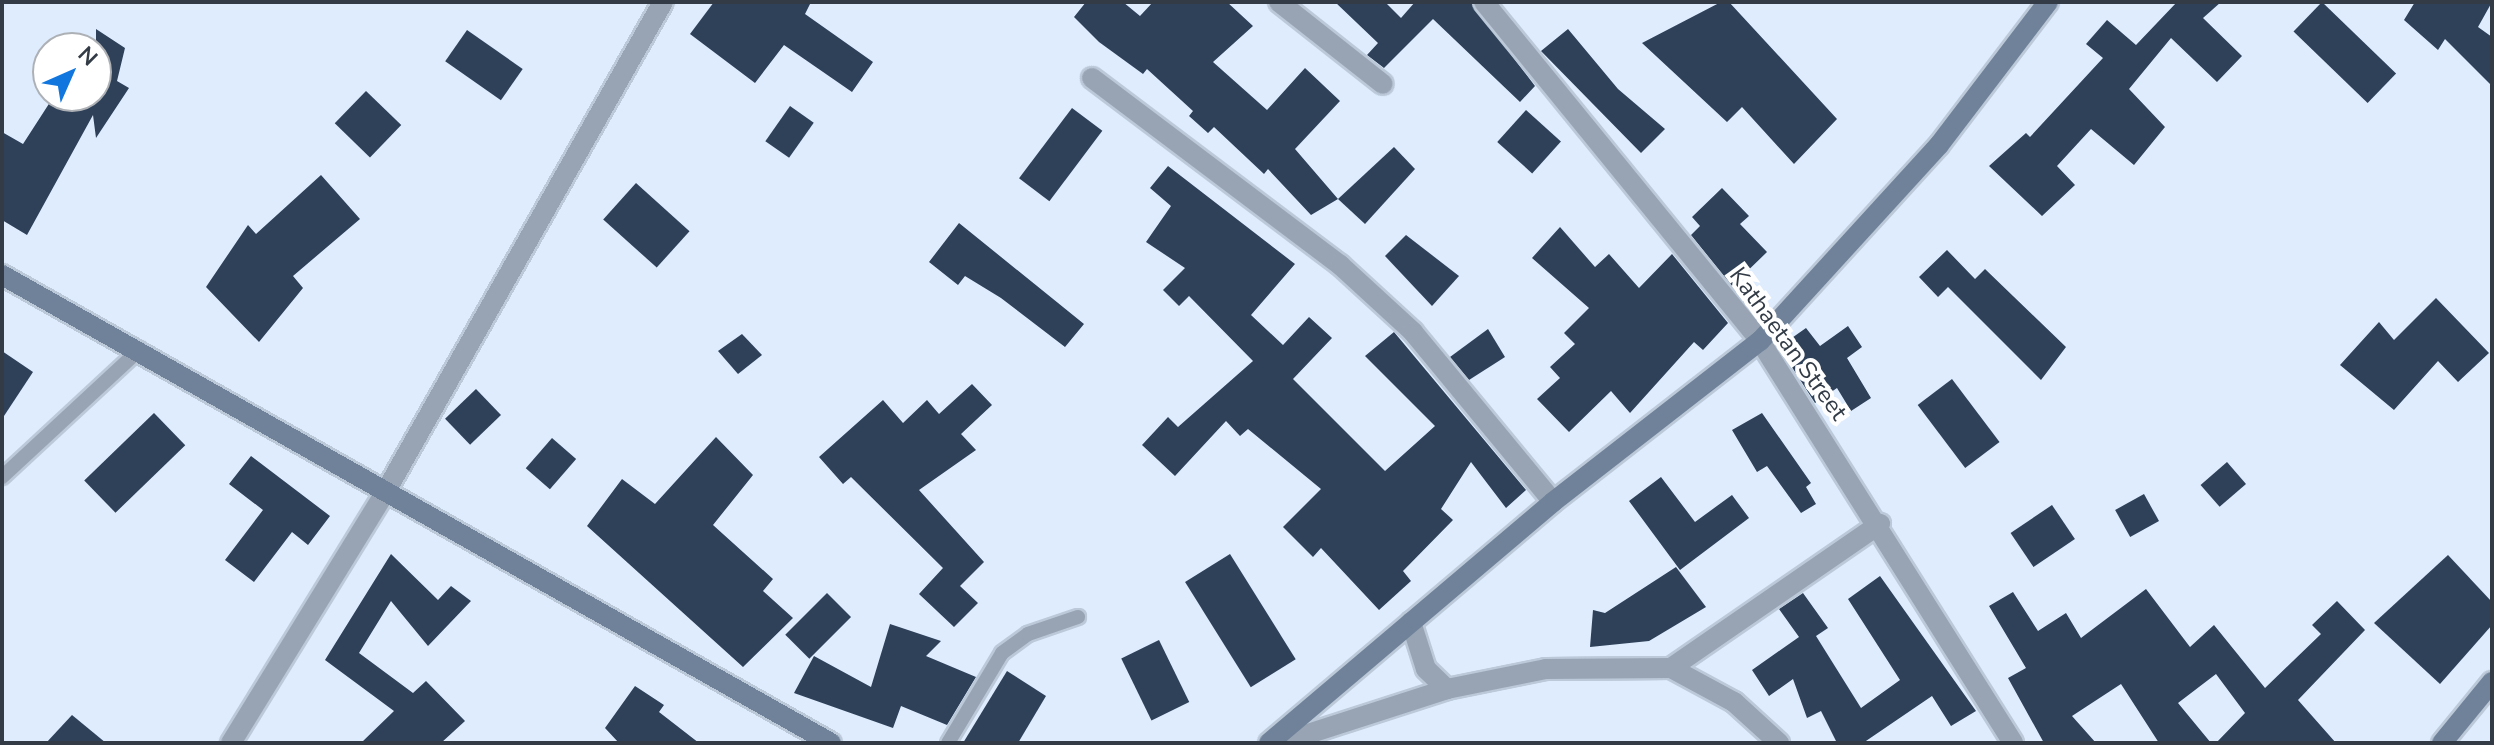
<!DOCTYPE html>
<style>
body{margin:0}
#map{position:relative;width:2494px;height:745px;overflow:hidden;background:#deecfe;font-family:"Nunito Sans",sans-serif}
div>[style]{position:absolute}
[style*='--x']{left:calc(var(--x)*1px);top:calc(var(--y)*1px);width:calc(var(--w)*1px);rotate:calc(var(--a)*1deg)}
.building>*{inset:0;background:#2e4159;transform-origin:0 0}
.roads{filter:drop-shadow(2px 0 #bcc9d9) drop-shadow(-2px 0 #bcc9d9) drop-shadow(0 2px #bcc9d9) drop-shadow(0 -2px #bcc9d9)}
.lane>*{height:14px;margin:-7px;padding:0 7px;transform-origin:7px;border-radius:7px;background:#98a4b4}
.street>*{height:20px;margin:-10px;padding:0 10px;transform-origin:10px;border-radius:10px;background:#98a4b4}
.secondary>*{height:20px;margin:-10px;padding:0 10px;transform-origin:10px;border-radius:10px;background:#6f8299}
span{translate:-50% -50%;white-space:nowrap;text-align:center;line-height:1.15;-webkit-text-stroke:8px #fff;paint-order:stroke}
.street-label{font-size:24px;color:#323b46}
.frame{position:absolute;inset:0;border:4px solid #323b46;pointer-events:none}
.north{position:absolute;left:32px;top:32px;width:80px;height:80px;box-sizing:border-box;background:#fff;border:2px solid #adb1b5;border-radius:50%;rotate:45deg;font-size:22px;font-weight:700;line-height:32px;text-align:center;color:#323b46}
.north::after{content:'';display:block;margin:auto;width:28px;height:36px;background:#1177df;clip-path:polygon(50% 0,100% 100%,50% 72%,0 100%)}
</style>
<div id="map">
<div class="building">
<i style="clip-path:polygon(714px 2px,811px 2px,805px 14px,873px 62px,852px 92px,784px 45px,755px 83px,690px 34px)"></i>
<i style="clip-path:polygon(1086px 2px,1123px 2px,1140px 16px,1153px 2px,1227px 2px,1253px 26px,1213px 62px,1267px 110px,1305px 68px,1340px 101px,1295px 149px,1338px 199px,1311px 215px,1268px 169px,1264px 174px,1214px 127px,1208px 133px,1189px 116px,1193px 111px,1147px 69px,1143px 74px,1099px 42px,1074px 17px)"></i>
<i style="clip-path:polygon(1335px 2px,1385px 2px,1401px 18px,1415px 2px,1471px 2px,1535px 86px,1520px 102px,1433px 19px,1384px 68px,1367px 55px,1378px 43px)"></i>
<i style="clip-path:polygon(1721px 2px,1729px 2px,1837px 119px,1794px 164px,1742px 107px,1727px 122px,1642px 43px)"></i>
<i style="clip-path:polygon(2177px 2px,2221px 2px,2203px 18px,2242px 56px,2217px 82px,2171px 38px,2129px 89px,2165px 127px,2134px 165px,2091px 129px,2057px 166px,2075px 185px,2042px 216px,1989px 166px,2026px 133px,2030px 137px,2103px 58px,2086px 44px,2107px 20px,2136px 45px)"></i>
<i style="left:2322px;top:2px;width:103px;height:41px;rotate:44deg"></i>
<i style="clip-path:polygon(2415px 2px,2492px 2px,2478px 27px,2492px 37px,2492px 86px,2445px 39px,2438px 50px,2404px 20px)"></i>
<i style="clip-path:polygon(96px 29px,125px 48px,117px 81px,129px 88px,96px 138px,93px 115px,27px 235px,2px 220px,2px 132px,23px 144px,54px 96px,96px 96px)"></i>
<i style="clip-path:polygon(1568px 29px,1618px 89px,1665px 129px,1641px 153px,1541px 51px)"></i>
<i style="left:467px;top:30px;width:68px;height:38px;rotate:35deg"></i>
<i style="left:366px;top:91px;width:49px;height:45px;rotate:44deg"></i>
<i style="left:790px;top:106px;width:29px;height:43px;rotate:35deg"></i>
<i style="left:1072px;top:108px;width:38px;height:88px;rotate:37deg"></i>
<i style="left:1526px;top:110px;width:47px;height:43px;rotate:42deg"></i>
<i style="clip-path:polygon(1394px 147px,1415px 169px,1365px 224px,1338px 199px)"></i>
<i style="clip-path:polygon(1168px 166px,1295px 264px,1251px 315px,1283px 345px,1309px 317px,1332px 338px,1293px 379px,1385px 471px,1435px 426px,1365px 356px,1394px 332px,1526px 490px,1506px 508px,1471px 462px,1441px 509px,1453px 520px,1403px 571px,1411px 581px,1379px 610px,1321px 548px,1313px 557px,1283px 527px,1321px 489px,1248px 429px,1240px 436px,1226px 421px,1175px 476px,1142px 445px,1168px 417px,1178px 427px,1253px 361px,1189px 296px,1179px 306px,1163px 290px,1185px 268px,1146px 242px,1171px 206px,1150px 188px)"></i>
<i style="clip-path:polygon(321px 175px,360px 219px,293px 276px,303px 288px,259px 342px,206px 287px,248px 225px,256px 234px)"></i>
<i style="left:636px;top:183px;width:72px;height:49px;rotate:42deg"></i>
<i style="clip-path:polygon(1722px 188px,1749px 216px,1740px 224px,1767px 252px,1732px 286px,1691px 235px,1700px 226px,1692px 217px)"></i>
<i style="clip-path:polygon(959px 223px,1084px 324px,1065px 347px,1001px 298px,965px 276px,958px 285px,929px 262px)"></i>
<i style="clip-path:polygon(1560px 227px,1595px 267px,1609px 254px,1639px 288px,1672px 254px,1728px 323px,1703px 350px,1694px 342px,1630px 413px,1611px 391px,1569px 432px,1537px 399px,1560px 378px,1550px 367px,1575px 344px,1564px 333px,1589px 308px,1532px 258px)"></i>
<i style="clip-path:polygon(1406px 235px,1459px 276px,1432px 306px,1385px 256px)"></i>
<i style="clip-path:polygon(1947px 250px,1975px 279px,1985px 269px,2066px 347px,2041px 380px,1948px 287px,1938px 297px,1919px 277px)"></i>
<i style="clip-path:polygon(2436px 298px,2489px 353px,2458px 382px,2438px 361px,2394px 410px,2340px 365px,2379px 322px,2394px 340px)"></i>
<i style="clip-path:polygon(1848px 326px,1862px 347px,1847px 358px,1871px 398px,1851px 411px,1837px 388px,1815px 403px,1779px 347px,1806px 328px,1820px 346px)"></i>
<i style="clip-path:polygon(1488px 329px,1505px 357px,1469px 380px,1450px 357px)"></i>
<i style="clip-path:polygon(742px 334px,762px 355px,738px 374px,718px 351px)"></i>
<i style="clip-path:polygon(2px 351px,33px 372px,2px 419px)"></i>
<i style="left:1952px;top:379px;width:79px;height:43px;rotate:53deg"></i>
<i style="clip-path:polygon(972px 384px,992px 405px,961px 434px,976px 450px,919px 490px,984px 562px,960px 586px,978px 603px,954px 627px,919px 594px,943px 568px,851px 477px,843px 484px,819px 457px,883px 400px,903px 423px,927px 400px,939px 414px)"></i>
<i style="left:476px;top:389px;width:36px;height:43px;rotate:46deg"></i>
<i style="left:154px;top:413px;width:45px;height:97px;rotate:46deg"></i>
<i style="clip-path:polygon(1762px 413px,1811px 483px,1806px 487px,1816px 504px,1801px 513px,1767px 466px,1757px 472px,1732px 430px)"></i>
<i style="clip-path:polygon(716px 437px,753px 475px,713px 525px,773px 579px,763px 591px,793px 618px,743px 667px,587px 526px,622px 479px,655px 504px)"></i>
<i style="left:552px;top:438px;width:32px;height:40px;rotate:41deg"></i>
<i style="clip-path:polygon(251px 456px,330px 516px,308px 545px,292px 532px,254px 582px,225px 560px,263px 510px,229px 484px)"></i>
<i style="left:2227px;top:462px;width:29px;height:35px;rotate:49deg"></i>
<i style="clip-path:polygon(1661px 477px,1695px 522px,1732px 495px,1749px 518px,1680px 570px,1629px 501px)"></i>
<i style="left:2144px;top:494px;width:31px;height:33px;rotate:61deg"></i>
<i style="left:2052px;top:505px;width:41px;height:50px;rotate:56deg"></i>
<i style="clip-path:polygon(391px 554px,438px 600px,451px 586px,471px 601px,428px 646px,391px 601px,359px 653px,413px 693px,426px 681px,465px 721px,441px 743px,361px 743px,394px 711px,325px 660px)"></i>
<i style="left:1230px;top:554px;width:124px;height:53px;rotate:58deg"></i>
<i style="clip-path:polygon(2448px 555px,2492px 602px,2492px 625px,2440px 684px,2374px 623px)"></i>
<i style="clip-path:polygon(1676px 567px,1706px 607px,1649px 641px,1590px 647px,1593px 610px,1605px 613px)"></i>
<i style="clip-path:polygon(1880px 576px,1976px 711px,1951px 726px,1932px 696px,1863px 743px,1837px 743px,1821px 711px,1807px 718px,1793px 679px,1769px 696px,1752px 670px,1799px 637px,1779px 609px,1803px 593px,1828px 628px,1816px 636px,1861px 708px,1900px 680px,1848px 599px)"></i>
<i style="clip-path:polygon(2146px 589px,2190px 647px,2214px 625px,2265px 688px,2321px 634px,2312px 625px,2337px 601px,2365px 630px,2298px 700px,2336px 743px,2216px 743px,2245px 713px,2216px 674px,2178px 703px,2211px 743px,2159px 743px,2121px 684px,2072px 716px,2096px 743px,2044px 743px,2008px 678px,2026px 668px,1989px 606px,2013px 592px,2038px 631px,2066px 613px,2081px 638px)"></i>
<i style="left:827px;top:593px;width:34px;height:59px;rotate:45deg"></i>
<i style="clip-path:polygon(890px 624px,941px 641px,926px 656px,976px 677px,947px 725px,901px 706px,893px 728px,794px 693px,814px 656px,871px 687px)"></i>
<i style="left:1159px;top:640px;width:69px;height:42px;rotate:64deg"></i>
<i style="clip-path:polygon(1007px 671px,1046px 696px,1018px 743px,963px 743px)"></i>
<i style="clip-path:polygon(635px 686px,664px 705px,659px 712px,699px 743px,619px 743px,605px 728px)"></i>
<i style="clip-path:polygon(72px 715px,106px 743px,46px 743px)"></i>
</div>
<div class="roads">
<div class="lane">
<i style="--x:2;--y:477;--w:188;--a:-42.8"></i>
<i style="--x:948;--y:743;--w:105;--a:-59"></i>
<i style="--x:1002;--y:653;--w:32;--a:-36"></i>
<i style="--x:1028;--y:634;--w:53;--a:-18.8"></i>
</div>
<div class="street">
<i style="--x:1279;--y:2;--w:132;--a:38.3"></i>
<i style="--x:1484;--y:2;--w:437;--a:50.8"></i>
<i style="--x:1760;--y:341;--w:475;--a:57.8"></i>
<i style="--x:1092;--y:78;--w:311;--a:37"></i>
<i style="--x:1340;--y:265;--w:99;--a:42.5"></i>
<i style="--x:1413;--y:332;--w:220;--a:50.5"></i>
<i style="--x:1411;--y:622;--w:49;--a:72.3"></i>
<i style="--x:1426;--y:669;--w:29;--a:44"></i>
<i style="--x:1671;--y:668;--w:254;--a:-34.6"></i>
<i style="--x:231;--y:743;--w:296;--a:-58.4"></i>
<i style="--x:386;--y:491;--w:562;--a:-60.47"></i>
<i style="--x:1280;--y:743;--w:176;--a:-17.9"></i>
<i style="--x:1447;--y:689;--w:101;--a:-11.4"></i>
<i style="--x:1546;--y:669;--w:125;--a:-0.5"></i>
<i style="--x:1671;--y:668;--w:72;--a:28.4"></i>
<i style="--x:1734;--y:702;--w:61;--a:42.3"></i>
</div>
<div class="secondary">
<i style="--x:2;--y:275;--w:952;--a:29.45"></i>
<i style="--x:1269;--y:743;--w:372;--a:-40.3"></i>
<i style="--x:1553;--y:502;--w:262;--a:-37.9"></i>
<i style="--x:1760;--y:341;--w:265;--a:-47.6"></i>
<i style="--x:1939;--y:145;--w:180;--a:-52.7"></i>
<i style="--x:2442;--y:743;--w:79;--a:-50.7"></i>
</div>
</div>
<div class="street-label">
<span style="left:1788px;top:344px;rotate:54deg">Kathaetan Street</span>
</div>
<div class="frame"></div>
<div class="north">N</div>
</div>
